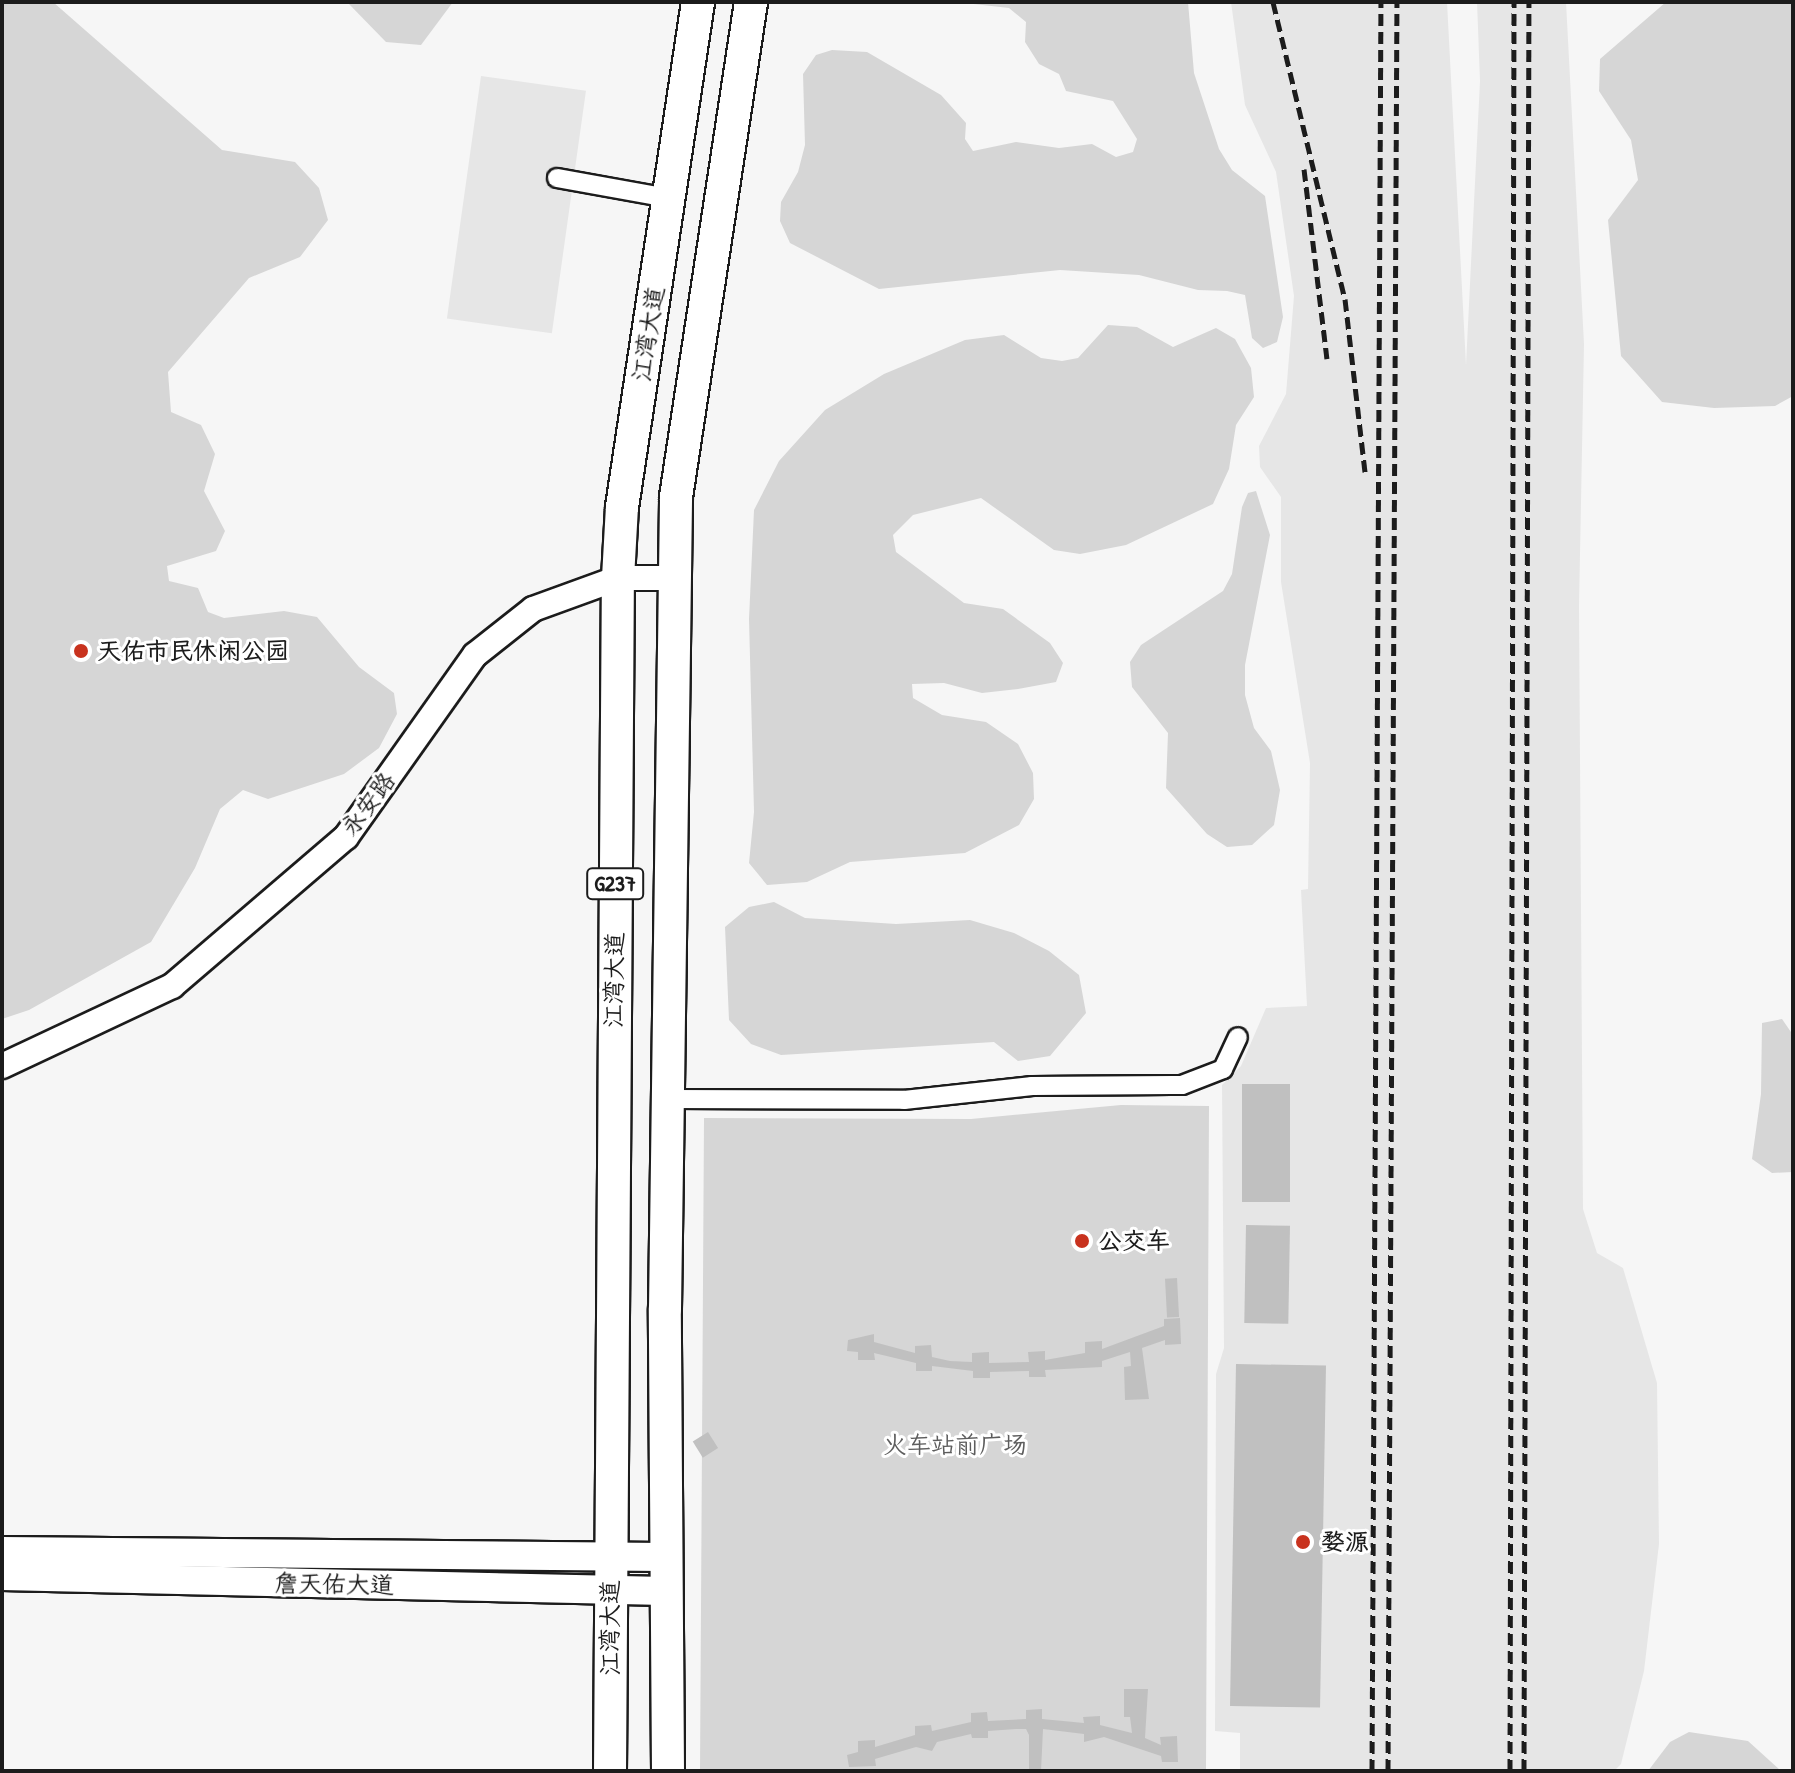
<!DOCTYPE html>
<meta charset="utf-8">
<style>
body{margin:0}
#map{position:relative;width:1795px;height:1773px;overflow:hidden;background:#f6f6f6;font-family:"Patrick Hand","LXGW WenKai TC",sans-serif}
div>[style]{position:absolute}
[style*='--x']{left:calc(var(--x)*1px);top:calc(var(--y)*1px);width:calc(var(--w)*1px);rotate:calc(var(--a)*1deg)}
.built>*{inset:0;background:#e6e6e6;transform-origin:0 0}
.green>*{inset:0;background:#d6d6d6}
.building>*{inset:0;background:#c0c0c0;transform-origin:0 0}
.roads{filter:drop-shadow(2px 0 #1c1c1c) drop-shadow(-2px 0 #1c1c1c) drop-shadow(0 2px #1c1c1c) drop-shadow(0 -2px #1c1c1c)}
.street>*{height:18px;margin:-9px;padding:0 9px;transform-origin:9px;border-radius:9px;background:#fff}
.secondary>*{height:24px;margin:-12px;padding:0 12px;transform-origin:12px;border-radius:12px;background:#fff}
.primary>*{height:28px;margin:-14px;padding:0 14px;transform-origin:14px;border-radius:14px;background:#fff}
.highway>*{height:32px;margin:-16px;padding:0 16px;transform-origin:16px;border-radius:16px;background:#fff}
.rail>*{height:5px;margin-top:-2.5px;transform-origin:0;background:repeating-linear-gradient(90deg,#1c1c1c 0 12px,transparent 0 18px)}
.dots>*{width:22px;height:22px;translate:-50% -50%;box-sizing:border-box;border:4px solid #fff;border-radius:50%}
span{translate:-50% -50%;white-space:nowrap;text-align:center;line-height:1.15;-webkit-text-stroke:6px #fff;paint-order:stroke}
.shield-label span{padding:2px 6px;background:#fff;border:2px solid;border-radius:6px;-webkit-text-stroke-width:0}
.shield-label{font-size:22px;color:#1c1c1c;font-weight:700}
.street-label{font-size:24px;color:#1c1c1c}
.poi-label{font-size:24px;color:#1c1c1c;font-weight:700}
.left{translate:0 -50%;text-align:left}
.park-label{font-size:24px;color:#5d5d5d}
.frame{position:absolute;inset:0;border:4px solid #1c1c1c;pointer-events:none}
</style>
<div id="map">
<div class="built">
<i style="clip-path:polygon(1231px 2px,1447px 2px,1466px 365px,1480px 81px,1477px 2px,1566px 2px,1584px 344px,1579px 607px,1583px 1209px,1597px 1253px,1623px 1268px,1657px 1383px,1659px 1544px,1644px 1671px,1621px 1764px,1614px 1771px,1240px 1771px,1240px 1733px,1215px 1731px,1216px 1374px,1224px 1348px,1222px 1085px,1241px 1066px,1266px 1008px,1307px 1006px,1301px 890px,1308px 889px,1310px 763px,1281px 582px,1281px 497px,1260px 467px,1259px 446px,1286px 394px,1294px 296px,1276px 172px,1245px 105px)"></i>
<i style="left:481px;top:76px;width:106px;height:245px;rotate:8deg"></i>
</div>
<div class="green">
<i style="clip-path:polygon(2px 2px,53px 2px,222px 150px,295px 162px,319px 188px,328px 220px,300px 257px,249px 278px,168px 372px,171px 412px,201px 425px,215px 454px,204px 491px,225px 531px,216px 551px,167px 566px,169px 581px,198px 588px,208px 612px,224px 618px,284px 611px,317px 617px,359px 667px,394px 693px,397px 714px,379px 748px,344px 774px,268px 799px,243px 790px,220px 809px,195px 868px,151px 942px,29px 1010px,2px 1019px)"></i>
<i style="clip-path:polygon(347px 2px,453px 2px,421px 45px,386px 42px)"></i>
<i style="clip-path:polygon(956px 2px,1188px 2px,1194px 73px,1219px 149px,1232px 170px,1265px 196px,1283px 317px,1277px 342px,1263px 348px,1252px 338px,1245px 295px,1227px 291px,1198px 290px,1139px 275px,1060px 270px,879px 289px,790px 243px,780px 221px,781px 202px,798px 172px,805px 145px,803px 74px,816px 55px,832px 50px,867px 52px,941px 95px,966px 123px,965px 139px,973px 151px,1016px 142px,1059px 148px,1092px 144px,1116px 157px,1133px 152px,1137px 139px,1113px 101px,1066px 91px,1059px 74px,1039px 64px,1025px 42px,1026px 22px,1009px 8px)"></i>
<i style="clip-path:polygon(1666px 2px,1793px 2px,1793px 396px,1775px 406px,1714px 408px,1662px 402px,1621px 356px,1608px 220px,1638px 180px,1631px 140px,1599px 91px,1600px 59px)"></i>
<i style="clip-path:polygon(1108px 325px,1137px 327px,1173px 347px,1216px 328px,1235px 339px,1251px 368px,1254px 397px,1236px 425px,1229px 469px,1213px 504px,1126px 545px,1080px 554px,1054px 550px,981px 498px,913px 515px,893px 535px,896px 552px,964px 603px,1003px 609px,1050px 643px,1063px 663px,1056px 682px,1018px 689px,982px 693px,944px 683px,912px 684px,913px 698px,942px 715px,986px 722px,1018px 744px,1033px 773px,1034px 799px,1019px 825px,965px 853px,850px 862px,807px 882px,767px 885px,749px 863px,754px 812px,749px 619px,754px 510px,779px 461px,825px 410px,884px 374px,965px 340px,1004px 335px,1041px 358px,1062px 361px,1078px 358px)"></i>
<i style="clip-path:polygon(1256px 491px,1270px 535px,1245px 665px,1245px 695px,1254px 728px,1271px 751px,1280px 790px,1274px 825px,1252px 845px,1227px 847px,1207px 834px,1166px 788px,1168px 733px,1132px 687px,1130px 662px,1141px 645px,1223px 591px,1232px 574px,1242px 507px,1248px 493px)"></i>
<i style="clip-path:polygon(774px 902px,805px 918px,896px 924px,970px 920px,1014px 933px,1049px 951px,1079px 975px,1086px 1013px,1050px 1056px,1018px 1061px,994px 1042px,781px 1055px,751px 1044px,729px 1020px,725px 927px,749px 907px)"></i>
<i style="clip-path:polygon(1782px 1019px,1793px 1035px,1793px 1172px,1772px 1173px,1752px 1159px,1761px 1094px,1762px 1023px)"></i>
<i style="clip-path:polygon(1121px 1105px,1209px 1106px,1206px 1771px,700px 1771px,704px 1118px,971px 1119px)"></i>
<i style="clip-path:polygon(1689px 1732px,1748px 1741px,1781px 1771px,1648px 1771px,1670px 1742px)"></i>
</div>
<div class="building">
<i style="left:1242px;top:1084px;width:48px;height:118px"></i>
<i style="left:1246px;top:1225px;width:44px;height:98px;rotate:1deg"></i>
<i style="left:1177px;top:1278px;width:39px;height:12px;rotate:87deg"></i>
<i style="clip-path:polygon(1180px 1318px,1181px 1344px,1165px 1345px,1165px 1340px,1142px 1348px,1149px 1399px,1125px 1400px,1124px 1367px,1131px 1366px,1130px 1352px,1102px 1361px,1102px 1367px,1045px 1370px,1046px 1377px,1029px 1377px,1029px 1371px,990px 1372px,990px 1378px,973px 1378px,973px 1371px,932px 1366px,932px 1371px,916px 1371px,916px 1363px,874px 1353px,875px 1360px,858px 1360px,858px 1352px,847px 1351px,848px 1340px,874px 1334px,874px 1342px,915px 1353px,915px 1346px,931px 1345px,932px 1357px,950px 1361px,972px 1362px,972px 1353px,989px 1352px,989px 1363px,1029px 1362px,1028px 1352px,1045px 1351px,1045px 1360px,1085px 1353px,1085px 1342px,1102px 1341px,1102px 1349px,1164px 1326px,1164px 1319px)"></i>
<i style="left:1236px;top:1364px;width:90px;height:342px;rotate:1deg"></i>
<i style="left:708px;top:1432px;width:19px;height:18px;rotate:58deg"></i>
<i style="clip-path:polygon(1124px 1689px,1148px 1689px,1145px 1738px,1161px 1745px,1160px 1737px,1177px 1736px,1178px 1762px,1162px 1762px,1161px 1756px,1104px 1737px,1084px 1742px,1084px 1734px,1043px 1729px,1041px 1771px,1029px 1771px,1029px 1735px,1026px 1729px,1016px 1729px,988px 1731px,988px 1738px,972px 1738px,971px 1734px,937px 1742px,932px 1751px,916px 1747px,875px 1759px,876px 1766px,849px 1767px,847px 1755px,858px 1752px,858px 1741px,875px 1740px,875px 1747px,915px 1735px,915px 1726px,931px 1725px,932px 1731px,971px 1722px,971px 1713px,987px 1712px,988px 1721px,1026px 1719px,1026px 1710px,1042px 1709px,1042px 1719px,1084px 1723px,1083px 1717px,1100px 1716px,1100px 1725px,1132px 1733px,1130px 1717px,1124px 1717px)"></i>
</div>
<div class="roads">
<div class="street">
<i style="--x:557;--y:178;--w:113;--a:10.2"></i>
<i style="--x:670;--y:1099;--w:234;--a:0.2"></i>
<i style="--x:904;--y:1100;--w:129;--a:-6.2"></i>
<i style="--x:1032;--y:1086;--w:150;--a:-0.4"></i>
<i style="--x:1182;--y:1085;--w:44;--a:-21.3"></i>
<i style="--x:1223;--y:1069;--w:35;--a:-65"></i>
</div>
<div class="secondary">
<i style="--x:2;--y:1066;--w:188;--a:-25.2"></i>
<i style="--x:172;--y:986;--w:229;--a:-40.6"></i>
<i style="--x:346;--y:837;--w:223;--a:-54.7"></i>
<i style="--x:475;--y:655;--w:74;--a:-38.4"></i>
<i style="--x:533;--y:609;--w:90;--a:-20"></i>
<i style="--x:618;--y:578;--w:60;--a:0"></i>
</div>
<div class="primary">
<i style="--x:2;--y:1551;--w:662;--a:0.52"></i>
<i style="--x:2;--y:1576;--w:663;--a:1.3"></i>
</div>
<div class="highway">
<i style="--x:610;--y:1771;--w:1193;--a:-89.62"></i>
<i style="--x:618;--y:578;--w:71;--a:-86.8"></i>
<i style="--x:622;--y:507;--w:511;--a:-81.44"></i>
<i style="--x:668;--y:1771;--w:462;--a:-90.4"></i>
<i style="--x:665;--y:1309;--w:812;--a:-89.22"></i>
<i style="--x:676;--y:497;--w:501;--a:-81.38"></i>
</div>
</div>
<div class="rail">
<i style="--x:1273;--y:2;--w:306;--a:76.4"></i>
<i style="--x:1345;--y:299;--w:174;--a:83.4"></i>
<i style="--x:1304;--y:169;--w:191;--a:83.1"></i>
<i style="--x:1372;--y:1771;--w:1769;--a:-89.71"></i>
<i style="--x:1388;--y:1771;--w:1769;--a:-89.71"></i>
<i style="--x:1510;--y:1771;--w:1769;--a:-89.87"></i>
<i style="--x:1524;--y:1771;--w:1769;--a:-89.84"></i>
</div>
<div class="dots">
<i style="left:81px;top:651px;background:#c8321e"></i>
<i style="left:1082px;top:1241px;background:#c8321e"></i>
<i style="left:1303px;top:1542px;background:#c8321e"></i>
</div>
<div class="shield-label">
<span style="left:615px;top:884px">G237</span>
</div>
<div class="street-label">
<span style="left:648px;top:334px;rotate:-81deg">江湾大道</span>
<span style="left:368px;top:804px;rotate:-53deg">永安路</span>
<span style="left:614px;top:980px;rotate:-89deg">江湾大道</span>
<span style="left:334px;top:1584px;rotate:1deg">詹天佑大道</span>
<span style="left:610px;top:1628px;rotate:-90deg">江湾大道</span>
</div>
<div class="poi-label">
<span class="left" style="left:97px;top:651px">天佑市民休闲公园</span>
<span class="left" style="left:1098px;top:1241px">公交车</span>
<span class="left" style="left:1321px;top:1542px">婺源</span>
</div>
<div class="park-label">
<span style="left:955px;top:1445px">火车站前广场</span>
</div>
<div class="frame"></div>
</div>
